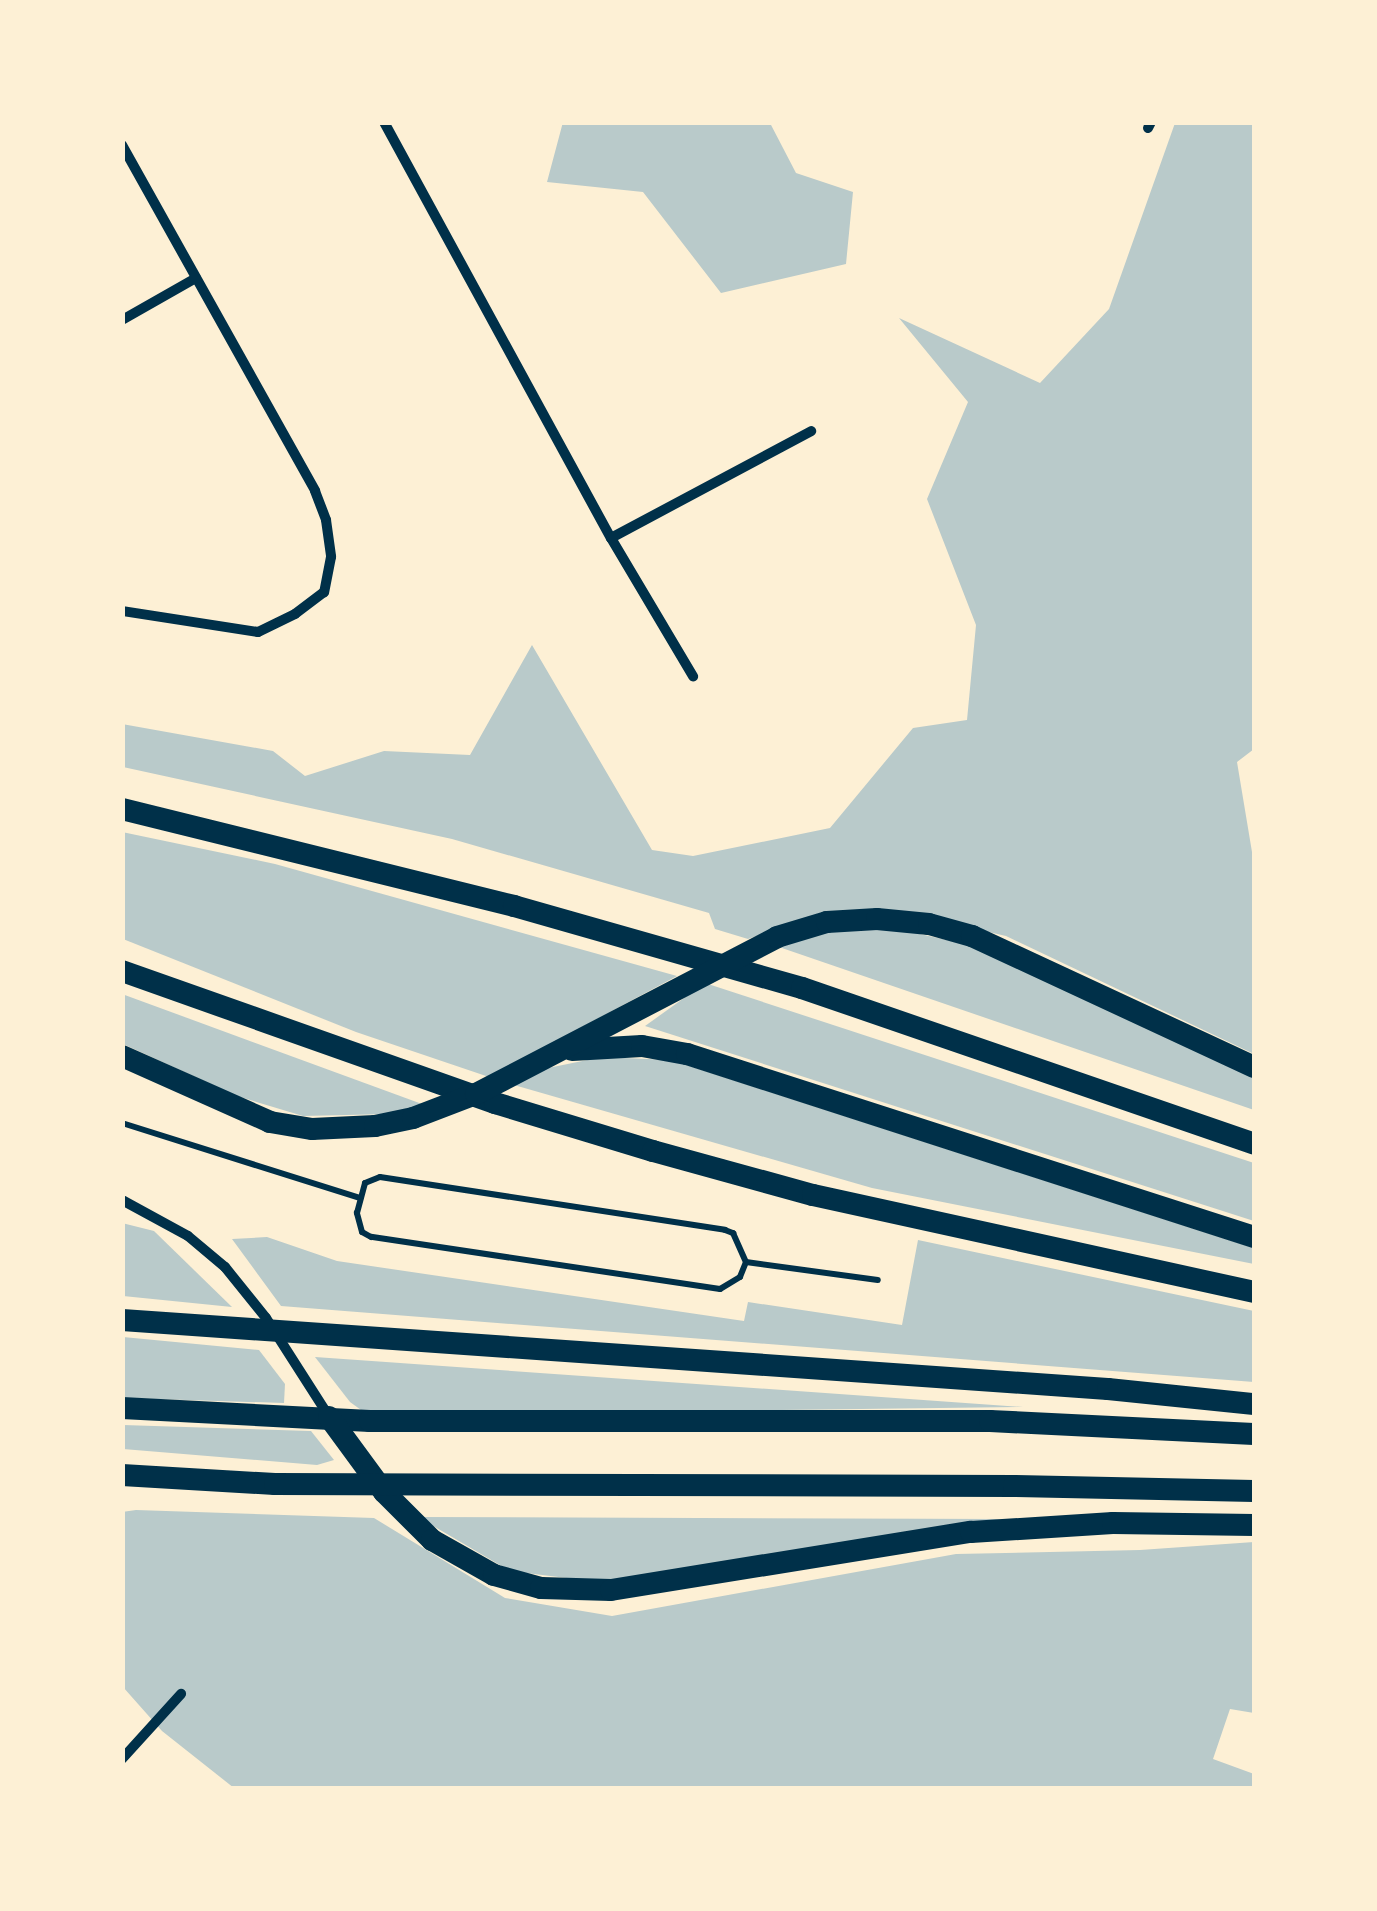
<!DOCTYPE html>
<style>
body{margin:0}
#map{position:relative;width:1377px;height:1911px;overflow:hidden;background:#fdf0d5;font-family:"Exo 2",sans-serif}
div>[style]{position:absolute}
[style*='--x']{left:calc(var(--x)*1px);top:calc(var(--y)*1px);width:calc(var(--w)*1px);rotate:calc(var(--a)*1deg)}
.green>*{inset:0;background:#b9caca}
.service>*{height:6px;margin:-3px;padding:0 3px;transform-origin:3px;border-radius:3px;background:#003049}
.minor>*{height:10px;margin:-5px;padding:0 5px;transform-origin:5px;border-radius:5px;background:#003049}
.motorway>*{height:22px;margin:-11px;padding:0 11px;transform-origin:11px;border-radius:11px;background:#003049}
span{translate:-50% -50%;white-space:nowrap;text-align:center;line-height:1.15;-webkit-text-stroke:10px #fdf0d5;paint-order:stroke}
.frame{position:absolute;inset:0;border:125px solid #fdf0d5;pointer-events:none}
</style>
<div id="map">
<div class="green">
<i style="clip-path:polygon(563px 122px,770px 123px,796px 173px,853px 192px,846px 264px,721px 293px,643px 192px,547px 182px)"></i>
<i style="clip-path:polygon(1175px 123px,1254px 123px,1254px 749px,1237px 762px,1254px 864px,1254px 1054px,1006px 936px,910px 914px,816px 915px,748px 939px,715px 929px,709px 913px,452px 839px,123px 767px,122px 724px,273px 751px,305px 776px,384px 751px,470px 755px,532px 645px,652px 850px,693px 856px,830px 828px,913px 728px,967px 720px,976px 625px,927px 499px,968px 402px,899px 318px,1040px 383px,1109px 309px)"></i>
<i style="clip-path:polygon(122px 832px,275px 864px,677px 976px,489px 1077px,356px 1032px,123px 939px)"></i>
<i style="clip-path:polygon(893px 928px,978px 947px,1254px 1078px,1254px 1110px,779px 947px,822px 931px)"></i>
<i style="clip-path:polygon(705px 983px,1254px 1163px,1254px 1221px,645px 1026px)"></i>
<i style="clip-path:polygon(122px 994px,422px 1104px,390px 1114px,303px 1116px,237px 1096px,123px 1044px)"></i>
<i style="clip-path:polygon(602px 1057px,671px 1060px,1254px 1248px,1254px 1264px,872px 1188px,514px 1085px,548px 1068px)"></i>
<i style="clip-path:polygon(122px 1223px,154px 1231px,232px 1307px,123px 1296px)"></i>
<i style="clip-path:polygon(267px 1237px,337px 1261px,744px 1321px,748px 1302px,902px 1325px,918px 1240px,1254px 1311px,1254px 1382px,281px 1306px,232px 1239px)"></i>
<i style="clip-path:polygon(123px 1337px,259px 1350px,285px 1384px,284px 1403px,123px 1398px)"></i>
<i style="clip-path:polygon(315px 1357px,1023px 1407px,368px 1415px,350px 1402px)"></i>
<i style="clip-path:polygon(123px 1425px,311px 1431px,334px 1460px,317px 1465px,123px 1449px)"></i>
<i style="clip-path:polygon(136px 1510px,374px 1518px,505px 1598px,612px 1616px,956px 1554px,1140px 1550px,1254px 1542px,1254px 1713px,1230px 1709px,1213px 1759px,1254px 1774px,1254px 1788px,234px 1788px,162px 1731px,123px 1687px,122px 1512px)"></i>
<i style="clip-path:polygon(418px 1517px,1002px 1519px,607px 1583px,510px 1571px)"></i>
</div>
<div class="service">
<i style="--x:122;--y:1123;--w:250;--a:17.5"></i>
<i style="--x:380;--y:1177;--w:349;--a:8.7"></i>
<i style="--x:725;--y:1230;--w:9;--a:21"></i>
<i style="--x:733;--y:1233;--w:32;--a:66"></i>
<i style="--x:746;--y:1262;--w:16;--a:112"></i>
<i style="--x:740;--y:1277;--w:23;--a:149"></i>
<i style="--x:720;--y:1289;--w:353;--a:-171.5"></i>
<i style="--x:371;--y:1237;--w:10;--a:-151"></i>
<i style="--x:362;--y:1232;--w:20;--a:-105"></i>
<i style="--x:357;--y:1213;--w:31;--a:-75"></i>
<i style="--x:365;--y:1183;--w:16;--a:-22"></i>
<i style="--x:746;--y:1262;--w:133;--a:7.8"></i>
</div>
<div class="minor">
<i style="--x:384;--y:122;--w:474;--a:61.4"></i>
<i style="--x:611;--y:538;--w:161;--a:59.3"></i>
<i style="--x:1148;--y:128;--w:7;--a:-63"></i>
<i style="--x:122;--y:145;--w:396;--a:60.8"></i>
<i style="--x:315;--y:491;--w:31;--a:69"></i>
<i style="--x:326;--y:520;--w:37;--a:82"></i>
<i style="--x:331;--y:557;--w:36;--a:101"></i>
<i style="--x:324;--y:592;--w:36;--a:143"></i>
<i style="--x:295;--y:614;--w:41;--a:154.1"></i>
<i style="--x:258;--y:632;--w:138;--a:-171.2"></i>
<i style="--x:122;--y:320;--w:85;--a:-29.6"></i>
<i style="--x:611;--y:538;--w:227;--a:-28.1"></i>
<i style="--x:122;--y:1200;--w:75;--a:28.6"></i>
<i style="--x:188;--y:1236;--w:48;--a:40"></i>
<i style="--x:225;--y:1267;--w:65;--a:51.2"></i>
<i style="--x:266;--y:1318;--w:115;--a:57.4"></i>
<i style="--x:122;--y:1759;--w:88;--a:-47.8"></i>
</div>
<div class="motorway">
<i style="--x:122;--y:809;--w:404;--a:13.9"></i>
<i style="--x:514;--y:906;--w:299;--a:15.9"></i>
<i style="--x:802;--y:988;--w:478;--a:19"></i>
<i style="--x:122;--y:971;--w:396;--a:19.5"></i>
<i style="--x:495;--y:1103;--w:165;--a:16.9"></i>
<i style="--x:653;--y:1151;--w:166;--a:15.4"></i>
<i style="--x:813;--y:1195;--w:452;--a:12.4"></i>
<i style="--x:572;--y:1050;--w:70;--a:-3.3"></i>
<i style="--x:642;--y:1046;--w:46;--a:10.1"></i>
<i style="--x:687;--y:1054;--w:596;--a:17.89"></i>
<i style="--x:122;--y:1056;--w:162;--a:24"></i>
<i style="--x:270;--y:1122;--w:43;--a:9.5"></i>
<i style="--x:312;--y:1129;--w:63;--a:-2.7"></i>
<i style="--x:375;--y:1126;--w:39;--a:-12"></i>
<i style="--x:413;--y:1118;--w:67;--a:-20.9"></i>
<i style="--x:476;--y:1094;--w:339;--a:-27.5"></i>
<i style="--x:777;--y:937;--w:52;--a:-16.7"></i>
<i style="--x:827;--y:922;--w:50;--a:-3.4"></i>
<i style="--x:877;--y:919;--w:52;--a:5.5"></i>
<i style="--x:929;--y:924;--w:45;--a:15.6"></i>
<i style="--x:972;--y:936;--w:311;--a:24.9"></i>
<i style="--x:122;--y:1320;--w:988;--a:4"></i>
<i style="--x:1108;--y:1389;--w:147;--a:5.9"></i>
<i style="--x:122;--y:1408;--w:248;--a:3"></i>
<i style="--x:370;--y:1421;--w:620;--a:0"></i>
<i style="--x:990;--y:1421;--w:264;--a:2.8"></i>
<i style="--x:329;--y:1417;--w:93;--a:53.7"></i>
<i style="--x:384;--y:1492;--w:68;--a:45"></i>
<i style="--x:432;--y:1540;--w:71;--a:29.4"></i>
<i style="--x:494;--y:1575;--w:49;--a:15.5"></i>
<i style="--x:541;--y:1588;--w:70;--a:1.6"></i>
<i style="--x:611;--y:1590;--w:365;--a:-9.2"></i>
<i style="--x:971;--y:1532;--w:142;--a:-3.6"></i>
<i style="--x:1113;--y:1523;--w:141;--a:0.8"></i>
<i style="--x:122;--y:1475;--w:153;--a:3.4"></i>
<i style="--x:275;--y:1484;--w:739;--a:0.16"></i>
<i style="--x:1014;--y:1486;--w:240;--a:1.2"></i>
</div>
<div class="frame"></div>
</div>
